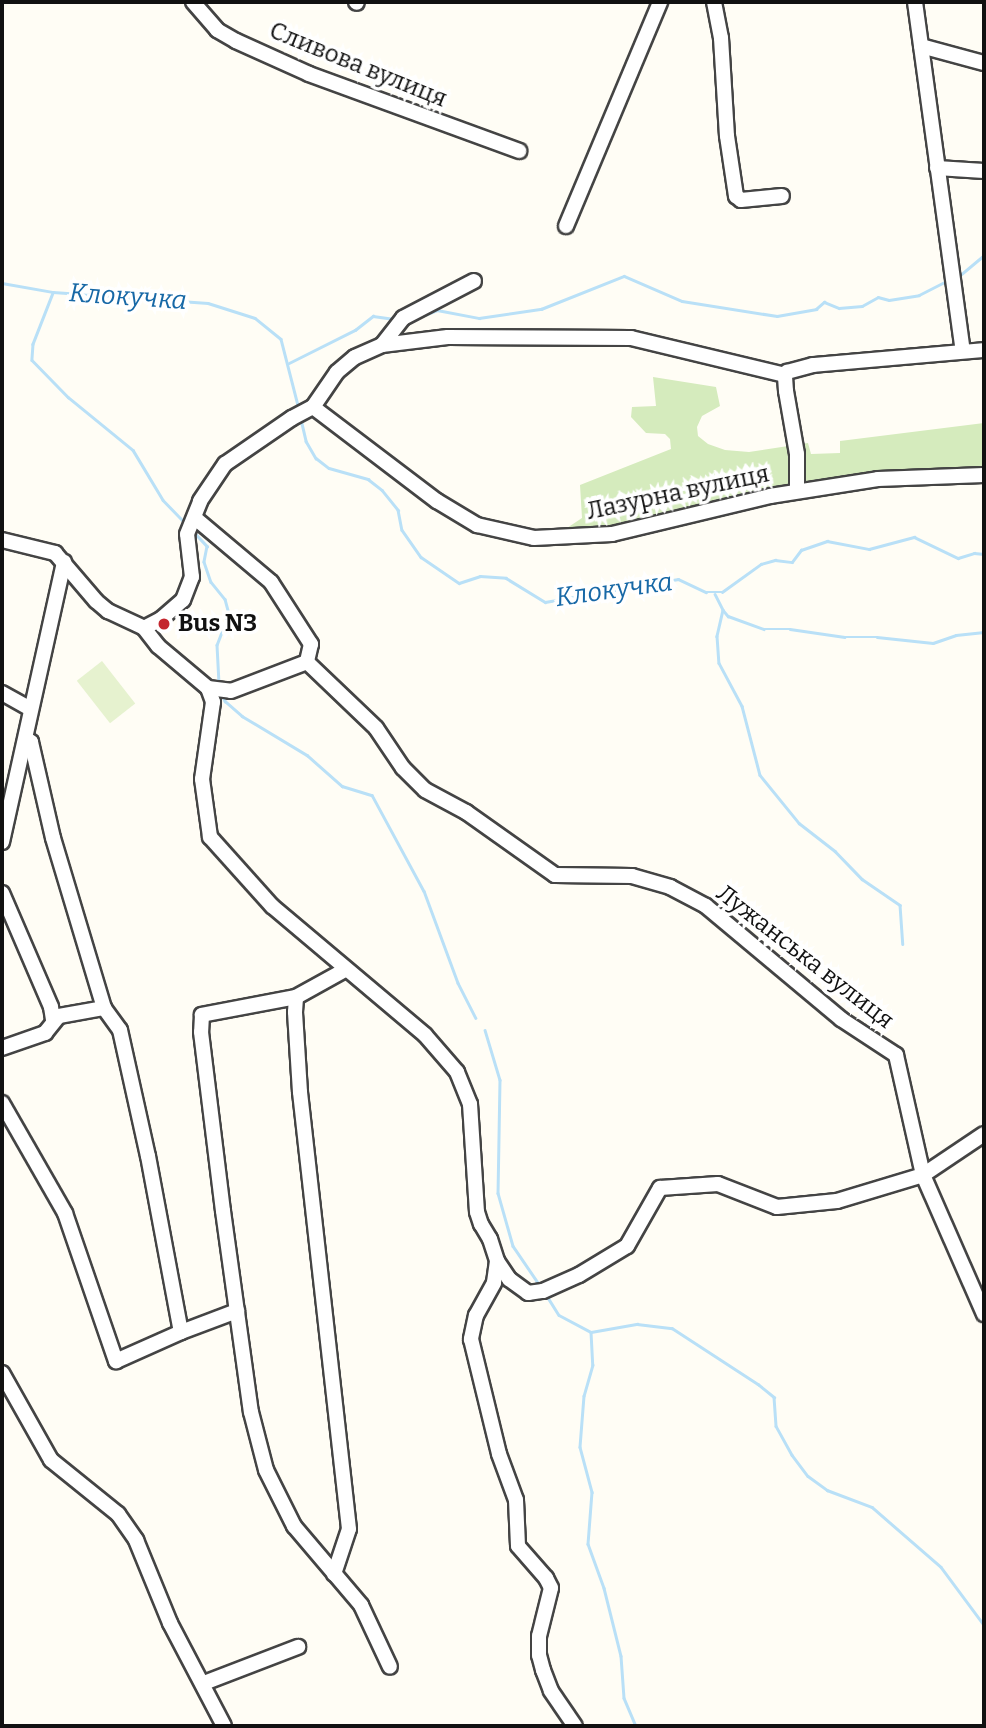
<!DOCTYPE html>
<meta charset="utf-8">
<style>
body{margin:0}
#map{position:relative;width:986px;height:1728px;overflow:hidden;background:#fffdf5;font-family:Bitter,serif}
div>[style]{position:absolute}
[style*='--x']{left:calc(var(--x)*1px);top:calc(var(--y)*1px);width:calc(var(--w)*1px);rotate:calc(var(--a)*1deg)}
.green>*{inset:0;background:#d5ebbd}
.pitch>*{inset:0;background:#e6f2cf;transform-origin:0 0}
.stream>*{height:2.5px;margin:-1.25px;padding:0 1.25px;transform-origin:1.25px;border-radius:1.25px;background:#b9e0f7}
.roads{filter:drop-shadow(2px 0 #444) drop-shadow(-2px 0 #444) drop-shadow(0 2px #444) drop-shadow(0 -2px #444)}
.minor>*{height:14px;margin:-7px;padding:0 7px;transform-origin:7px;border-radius:7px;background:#fff}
.dots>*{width:19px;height:19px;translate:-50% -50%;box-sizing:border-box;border:4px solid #fff;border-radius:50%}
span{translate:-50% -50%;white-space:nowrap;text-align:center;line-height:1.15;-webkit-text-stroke:7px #fff;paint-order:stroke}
.street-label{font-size:24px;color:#111}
.poi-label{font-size:24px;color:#111;font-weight:700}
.left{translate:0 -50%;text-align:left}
.water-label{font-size:26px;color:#1768a6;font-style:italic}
.frame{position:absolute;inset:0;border:4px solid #111;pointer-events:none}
</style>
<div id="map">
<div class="green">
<i style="clip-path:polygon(653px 377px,716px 387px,720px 406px,702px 416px,697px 427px,698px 436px,708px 444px,725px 450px,749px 452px,808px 443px,811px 454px,840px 453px,840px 441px,984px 423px,984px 477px,847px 485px,624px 536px,558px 544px,558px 534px,582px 518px,580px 485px,671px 449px,670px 439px,665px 434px,646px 433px,631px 417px,632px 407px,656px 406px)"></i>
</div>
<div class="pitch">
<i style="left:102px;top:661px;width:54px;height:32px;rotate:52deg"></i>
</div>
<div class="stream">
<i style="--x:958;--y:277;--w:34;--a:-40"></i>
<i style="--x:2;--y:283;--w:52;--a:10"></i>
<i style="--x:53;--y:292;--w:155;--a:4.1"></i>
<i style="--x:208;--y:303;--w:49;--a:17.7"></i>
<i style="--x:255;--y:318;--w:33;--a:39"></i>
<i style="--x:281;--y:339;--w:72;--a:75.6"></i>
<i style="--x:53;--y:293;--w:55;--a:111.4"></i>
<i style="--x:33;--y:344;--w:16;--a:94"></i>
<i style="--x:32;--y:360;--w:52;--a:45.8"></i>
<i style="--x:68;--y:397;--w:84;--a:39.2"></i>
<i style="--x:133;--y:450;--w:58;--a:59"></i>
<i style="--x:163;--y:500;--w:33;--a:46"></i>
<i style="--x:420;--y:317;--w:18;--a:-22"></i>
<i style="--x:437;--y:310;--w:43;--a:10.8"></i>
<i style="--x:479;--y:318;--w:63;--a:-8.3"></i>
<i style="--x:541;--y:309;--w:89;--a:-21.7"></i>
<i style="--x:624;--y:276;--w:63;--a:23.3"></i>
<i style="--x:682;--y:301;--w:96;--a:9"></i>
<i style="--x:777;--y:316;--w:40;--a:-10"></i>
<i style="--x:816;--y:309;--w:11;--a:-41"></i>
<i style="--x:824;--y:302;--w:16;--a:22"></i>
<i style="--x:839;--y:308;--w:23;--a:-5"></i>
<i style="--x:862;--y:306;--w:18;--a:-29"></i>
<i style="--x:878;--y:297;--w:11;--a:15"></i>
<i style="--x:889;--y:300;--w:30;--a:-9"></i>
<i style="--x:919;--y:295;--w:33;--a:-27"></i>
<i style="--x:289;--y:363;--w:74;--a:-26.6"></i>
<i style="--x:355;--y:330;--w:23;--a:-38"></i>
<i style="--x:373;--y:316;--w:21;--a:8"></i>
<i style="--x:301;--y:419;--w:23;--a:77"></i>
<i style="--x:306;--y:441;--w:20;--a:60"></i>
<i style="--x:316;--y:458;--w:16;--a:38"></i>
<i style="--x:329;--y:468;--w:41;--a:15.8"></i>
<i style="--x:368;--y:479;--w:18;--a:38"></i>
<i style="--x:382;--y:490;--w:26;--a:51"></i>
<i style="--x:398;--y:510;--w:20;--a:79"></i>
<i style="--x:402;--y:530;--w:33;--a:55"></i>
<i style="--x:421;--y:557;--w:46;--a:34.4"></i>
<i style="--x:459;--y:583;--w:22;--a:-18"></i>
<i style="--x:480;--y:576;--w:26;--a:4"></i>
<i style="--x:506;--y:578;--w:46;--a:31.6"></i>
<i style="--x:545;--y:602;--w:135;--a:-9.8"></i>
<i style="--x:678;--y:579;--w:31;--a:25"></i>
<i style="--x:706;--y:592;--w:16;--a:0"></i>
<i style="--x:722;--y:592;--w:48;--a:-35.7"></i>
<i style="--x:761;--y:564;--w:15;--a:-16"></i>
<i style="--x:775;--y:560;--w:17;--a:7"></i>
<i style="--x:792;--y:562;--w:15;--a:-53"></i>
<i style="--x:801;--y:550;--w:28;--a:-19"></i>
<i style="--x:827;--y:541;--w:43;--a:10.8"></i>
<i style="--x:869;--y:549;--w:47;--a:-14.9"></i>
<i style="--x:914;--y:537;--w:49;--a:25.5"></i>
<i style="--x:958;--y:558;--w:17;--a:-17"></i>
<i style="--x:974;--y:553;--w:10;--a:6"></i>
<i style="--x:193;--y:531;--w:21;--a:47"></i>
<i style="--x:207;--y:546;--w:16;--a:101"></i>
<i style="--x:204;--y:562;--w:21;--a:71"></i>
<i style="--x:211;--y:582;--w:22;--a:51"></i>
<i style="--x:225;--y:599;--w:16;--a:75"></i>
<i style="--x:229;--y:614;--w:33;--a:111"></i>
<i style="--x:217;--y:645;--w:39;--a:87"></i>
<i style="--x:715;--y:594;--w:18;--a:63"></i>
<i style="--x:723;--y:610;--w:27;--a:103"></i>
<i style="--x:717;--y:636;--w:27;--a:86"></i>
<i style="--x:719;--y:663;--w:49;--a:61.9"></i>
<i style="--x:742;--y:706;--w:71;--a:75.4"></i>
<i style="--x:760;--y:775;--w:62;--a:50.9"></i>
<i style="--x:799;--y:823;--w:46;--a:37.9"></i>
<i style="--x:835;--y:851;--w:39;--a:46"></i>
<i style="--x:862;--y:879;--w:46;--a:34.4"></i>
<i style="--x:900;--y:905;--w:39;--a:86"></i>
<i style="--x:723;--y:610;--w:8;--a:50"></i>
<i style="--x:728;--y:616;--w:38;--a:20"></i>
<i style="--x:764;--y:629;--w:26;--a:0"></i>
<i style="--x:790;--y:629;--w:55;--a:8.4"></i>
<i style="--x:844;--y:637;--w:33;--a:0"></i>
<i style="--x:877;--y:637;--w:56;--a:6.1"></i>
<i style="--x:933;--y:643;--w:24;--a:-19"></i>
<i style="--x:956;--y:635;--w:28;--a:-6"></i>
<i style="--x:222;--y:694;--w:8;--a:67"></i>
<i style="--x:225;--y:701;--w:23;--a:41"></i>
<i style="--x:242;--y:716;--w:76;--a:31"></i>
<i style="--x:307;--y:755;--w:47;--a:41.5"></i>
<i style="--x:342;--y:786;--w:31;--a:17"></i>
<i style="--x:372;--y:795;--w:109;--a:61.6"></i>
<i style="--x:424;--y:891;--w:98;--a:69.7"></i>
<i style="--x:458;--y:983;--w:39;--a:63"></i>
<i style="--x:485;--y:1030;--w:52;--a:73.3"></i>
<i style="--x:500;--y:1080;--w:113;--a:91"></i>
<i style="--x:498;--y:1193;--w:55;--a:74.2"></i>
<i style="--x:513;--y:1246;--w:50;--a:55.7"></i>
<i style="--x:547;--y:1296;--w:22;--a:58"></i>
<i style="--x:559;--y:1315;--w:36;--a:28"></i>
<i style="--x:591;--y:1332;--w:47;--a:-9.9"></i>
<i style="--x:637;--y:1324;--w:35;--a:7"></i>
<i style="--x:672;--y:1328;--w:103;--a:33.1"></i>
<i style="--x:758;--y:1384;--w:21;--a:39"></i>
<i style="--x:774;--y:1397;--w:29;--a:86"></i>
<i style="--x:776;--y:1426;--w:33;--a:61"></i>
<i style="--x:792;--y:1455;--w:26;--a:53"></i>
<i style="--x:808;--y:1476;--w:24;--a:36"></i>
<i style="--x:827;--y:1490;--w:48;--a:20.7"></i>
<i style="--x:872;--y:1507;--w:91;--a:41"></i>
<i style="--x:941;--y:1567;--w:72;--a:53.4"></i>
<i style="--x:591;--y:1332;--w:33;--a:87"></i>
<i style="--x:593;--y:1365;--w:32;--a:106"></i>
<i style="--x:584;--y:1396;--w:51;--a:94.5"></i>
<i style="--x:580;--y:1447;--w:47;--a:75.1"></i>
<i style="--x:592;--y:1492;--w:52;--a:94.4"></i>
<i style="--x:588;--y:1544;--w:47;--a:70"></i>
<i style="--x:604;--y:1588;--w:70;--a:76"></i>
<i style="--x:621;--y:1656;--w:42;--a:85.9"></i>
<i style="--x:624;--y:1698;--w:30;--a:67"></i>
</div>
<div class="roads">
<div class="minor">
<i style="--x:193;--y:2;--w:37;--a:49"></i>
<i style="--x:217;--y:30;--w:22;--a:30"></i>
<i style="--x:236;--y:41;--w:80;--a:24.3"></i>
<i style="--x:309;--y:74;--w:224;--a:20.1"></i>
<i style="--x:356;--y:2;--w:1;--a:45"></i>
<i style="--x:714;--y:2;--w:37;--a:79"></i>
<i style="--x:721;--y:38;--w:98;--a:86.5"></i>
<i style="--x:727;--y:136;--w:61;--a:81.5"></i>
<i style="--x:736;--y:196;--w:6;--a:39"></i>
<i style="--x:741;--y:200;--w:41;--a:-5.6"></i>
<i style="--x:915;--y:2;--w:352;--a:82.2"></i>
<i style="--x:921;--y:46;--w:65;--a:15.1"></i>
<i style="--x:937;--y:168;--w:47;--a:3.7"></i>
<i style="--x:566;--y:226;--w:243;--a:-67.2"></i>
<i style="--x:382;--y:345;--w:34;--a:-52"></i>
<i style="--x:403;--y:318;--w:80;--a:-27.5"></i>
<i style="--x:313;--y:407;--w:42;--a:-55.6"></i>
<i style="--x:337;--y:372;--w:23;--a:-40"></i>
<i style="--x:355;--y:357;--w:30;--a:-24"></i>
<i style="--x:382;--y:345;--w:66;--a:-6.9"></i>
<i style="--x:448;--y:337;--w:183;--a:0.3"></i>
<i style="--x:631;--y:338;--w:158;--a:13.5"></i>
<i style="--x:797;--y:491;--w:37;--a:-90"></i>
<i style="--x:797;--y:454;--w:64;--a:-99.9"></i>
<i style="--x:786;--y:391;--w:16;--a:-94"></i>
<i style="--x:785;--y:375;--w:4;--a:-56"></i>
<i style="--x:787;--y:372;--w:27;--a:-15"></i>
<i style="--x:813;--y:365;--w:172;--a:-5"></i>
<i style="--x:195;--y:518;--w:99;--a:40.1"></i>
<i style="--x:271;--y:582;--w:74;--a:57.2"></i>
<i style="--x:311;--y:644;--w:18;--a:103"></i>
<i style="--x:2;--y:540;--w:55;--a:13.8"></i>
<i style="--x:55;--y:553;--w:63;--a:49.5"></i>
<i style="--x:96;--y:601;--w:16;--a:40"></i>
<i style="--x:108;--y:611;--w:40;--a:25"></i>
<i style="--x:144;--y:628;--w:23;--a:52"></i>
<i style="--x:158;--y:646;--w:65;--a:40"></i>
<i style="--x:208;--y:688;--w:15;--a:70"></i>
<i style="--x:213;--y:702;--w:78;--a:98.1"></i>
<i style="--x:202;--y:779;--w:59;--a:82.1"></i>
<i style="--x:210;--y:837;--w:93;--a:48.1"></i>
<i style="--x:272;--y:906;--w:200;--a:40.1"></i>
<i style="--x:425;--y:1035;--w:49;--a:49.1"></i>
<i style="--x:457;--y:1072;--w:35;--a:68"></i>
<i style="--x:470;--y:1104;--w:108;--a:86.3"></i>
<i style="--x:477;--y:1212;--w:13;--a:72"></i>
<i style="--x:481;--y:1224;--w:17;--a:59"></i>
<i style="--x:490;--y:1239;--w:23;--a:72"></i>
<i style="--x:497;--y:1261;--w:22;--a:56"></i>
<i style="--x:509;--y:1279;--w:24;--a:36"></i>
<i style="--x:528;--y:1293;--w:15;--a:-8"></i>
<i style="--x:543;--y:1291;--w:39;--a:-24"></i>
<i style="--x:579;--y:1275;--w:56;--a:-31.1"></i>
<i style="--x:627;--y:1246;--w:67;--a:-60.4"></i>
<i style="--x:660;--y:1188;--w:58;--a:-3.9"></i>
<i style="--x:718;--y:1184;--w:63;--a:21.3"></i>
<i style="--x:777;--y:1207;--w:60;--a:-5.7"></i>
<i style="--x:837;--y:1201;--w:90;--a:-16.8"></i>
<i style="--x:923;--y:1175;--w:73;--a:-33.9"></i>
<i style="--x:144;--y:628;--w:19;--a:-28"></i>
<i style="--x:161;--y:619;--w:29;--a:-41"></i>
<i style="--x:183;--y:600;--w:25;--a:-69"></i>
<i style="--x:192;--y:577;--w:43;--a:-96.6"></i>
<i style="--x:187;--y:534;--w:35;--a:-68"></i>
<i style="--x:200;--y:501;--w:45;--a:-56"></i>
<i style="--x:225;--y:464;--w:81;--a:-34.5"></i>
<i style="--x:292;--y:418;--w:24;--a:-28"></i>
<i style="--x:313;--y:407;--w:156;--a:37.2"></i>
<i style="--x:437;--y:501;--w:47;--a:31"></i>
<i style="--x:477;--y:525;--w:58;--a:12.8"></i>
<i style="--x:534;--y:538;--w:78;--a:-2.9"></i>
<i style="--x:612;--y:534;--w:163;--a:-13.5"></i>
<i style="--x:770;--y:496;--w:109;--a:-8.9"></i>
<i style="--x:878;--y:479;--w:106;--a:-2.2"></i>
<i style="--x:208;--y:688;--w:23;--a:7"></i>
<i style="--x:231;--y:691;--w:81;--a:-20.9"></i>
<i style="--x:307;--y:662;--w:95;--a:43.7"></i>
<i style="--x:376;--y:728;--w:48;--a:56"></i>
<i style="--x:403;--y:768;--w:31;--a:45"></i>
<i style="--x:425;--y:790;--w:47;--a:28.2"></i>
<i style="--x:466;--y:812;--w:109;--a:35.3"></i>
<i style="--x:555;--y:875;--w:77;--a:0.7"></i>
<i style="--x:632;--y:876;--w:40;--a:16"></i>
<i style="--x:670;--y:887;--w:41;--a:27.8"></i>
<i style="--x:706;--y:906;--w:176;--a:39.9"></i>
<i style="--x:841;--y:1019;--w:66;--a:33.2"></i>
<i style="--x:896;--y:1055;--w:123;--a:77.3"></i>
<i style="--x:923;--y:1175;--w:152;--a:66.3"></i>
<i style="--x:2;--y:693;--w:31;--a:29"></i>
<i style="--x:26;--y:739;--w:6;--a:31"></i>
<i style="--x:31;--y:742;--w:98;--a:77.1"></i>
<i style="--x:53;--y:838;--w:177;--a:73.3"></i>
<i style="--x:104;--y:1008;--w:27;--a:54"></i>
<i style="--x:120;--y:1030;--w:129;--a:77.5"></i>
<i style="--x:148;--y:1156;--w:179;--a:79.4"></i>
<i style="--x:181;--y:1332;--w:60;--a:-20.6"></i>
<i style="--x:2;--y:842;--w:287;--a:-77.5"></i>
<i style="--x:2;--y:893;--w:124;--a:66.7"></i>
<i style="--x:51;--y:1007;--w:13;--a:81"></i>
<i style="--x:296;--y:997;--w:96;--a:169.2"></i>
<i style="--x:202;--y:1015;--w:17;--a:93"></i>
<i style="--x:201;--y:1032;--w:180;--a:83"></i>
<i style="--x:223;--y:1211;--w:203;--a:82.1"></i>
<i style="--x:251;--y:1412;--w:60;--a:75.5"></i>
<i style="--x:266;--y:1470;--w:63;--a:63.4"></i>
<i style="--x:294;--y:1526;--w:104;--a:49.7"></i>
<i style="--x:361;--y:1605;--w:68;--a:64.9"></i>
<i style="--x:2;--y:1048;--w:46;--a:-19.2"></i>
<i style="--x:45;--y:1033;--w:22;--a:-51"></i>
<i style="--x:59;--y:1016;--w:46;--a:-10.1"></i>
<i style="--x:2;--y:1103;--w:127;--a:60.2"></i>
<i style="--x:65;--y:1213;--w:157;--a:71"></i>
<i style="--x:116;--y:1361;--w:71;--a:-24"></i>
<i style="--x:497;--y:1261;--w:22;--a:98"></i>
<i style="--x:494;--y:1283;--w:37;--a:119"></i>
<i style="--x:476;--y:1315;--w:25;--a:102"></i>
<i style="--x:471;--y:1339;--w:118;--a:76.3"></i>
<i style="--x:499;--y:1454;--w:49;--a:69.7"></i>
<i style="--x:516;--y:1500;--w:46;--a:87.5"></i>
<i style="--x:518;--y:1546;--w:43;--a:48.8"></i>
<i style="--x:546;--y:1578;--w:11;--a:63"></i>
<i style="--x:551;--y:1588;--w:49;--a:104"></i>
<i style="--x:539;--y:1636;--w:19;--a:90"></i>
<i style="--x:539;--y:1655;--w:16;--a:75"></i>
<i style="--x:543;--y:1670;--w:22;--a:69"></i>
<i style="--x:551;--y:1691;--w:42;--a:55.6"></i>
<i style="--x:2;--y:1373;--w:100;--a:60.6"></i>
<i style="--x:51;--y:1460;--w:86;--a:38.9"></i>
<i style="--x:118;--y:1514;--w:32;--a:55"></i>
<i style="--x:136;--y:1540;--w:90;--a:67.7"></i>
<i style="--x:170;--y:1623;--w:116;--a:62.3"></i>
<i style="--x:334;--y:1574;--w:47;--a:-71.6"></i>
<i style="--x:349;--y:1529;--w:440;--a:-96.4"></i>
<i style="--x:300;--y:1092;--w:80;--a:-93.6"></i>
<i style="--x:295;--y:1012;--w:15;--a:-86"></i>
<i style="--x:296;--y:997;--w:56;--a:-28.9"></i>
<i style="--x:204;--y:1683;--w:101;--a:-21"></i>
</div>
</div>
<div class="dots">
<i style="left:164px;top:624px;background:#c4262e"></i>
</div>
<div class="street-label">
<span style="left:358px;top:65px;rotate:22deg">Сливова вулиця</span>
<span style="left:678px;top:493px;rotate:-12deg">Лазурна вулиця</span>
<span style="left:805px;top:957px;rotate:38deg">Лужанська вулиця</span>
</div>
<div class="poi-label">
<span class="left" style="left:178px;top:624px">Bus N3</span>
</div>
<div class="water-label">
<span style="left:128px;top:297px;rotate:4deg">Клокучка</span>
<span style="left:614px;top:590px;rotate:-8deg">Клокучка</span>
</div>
<div class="frame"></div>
</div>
